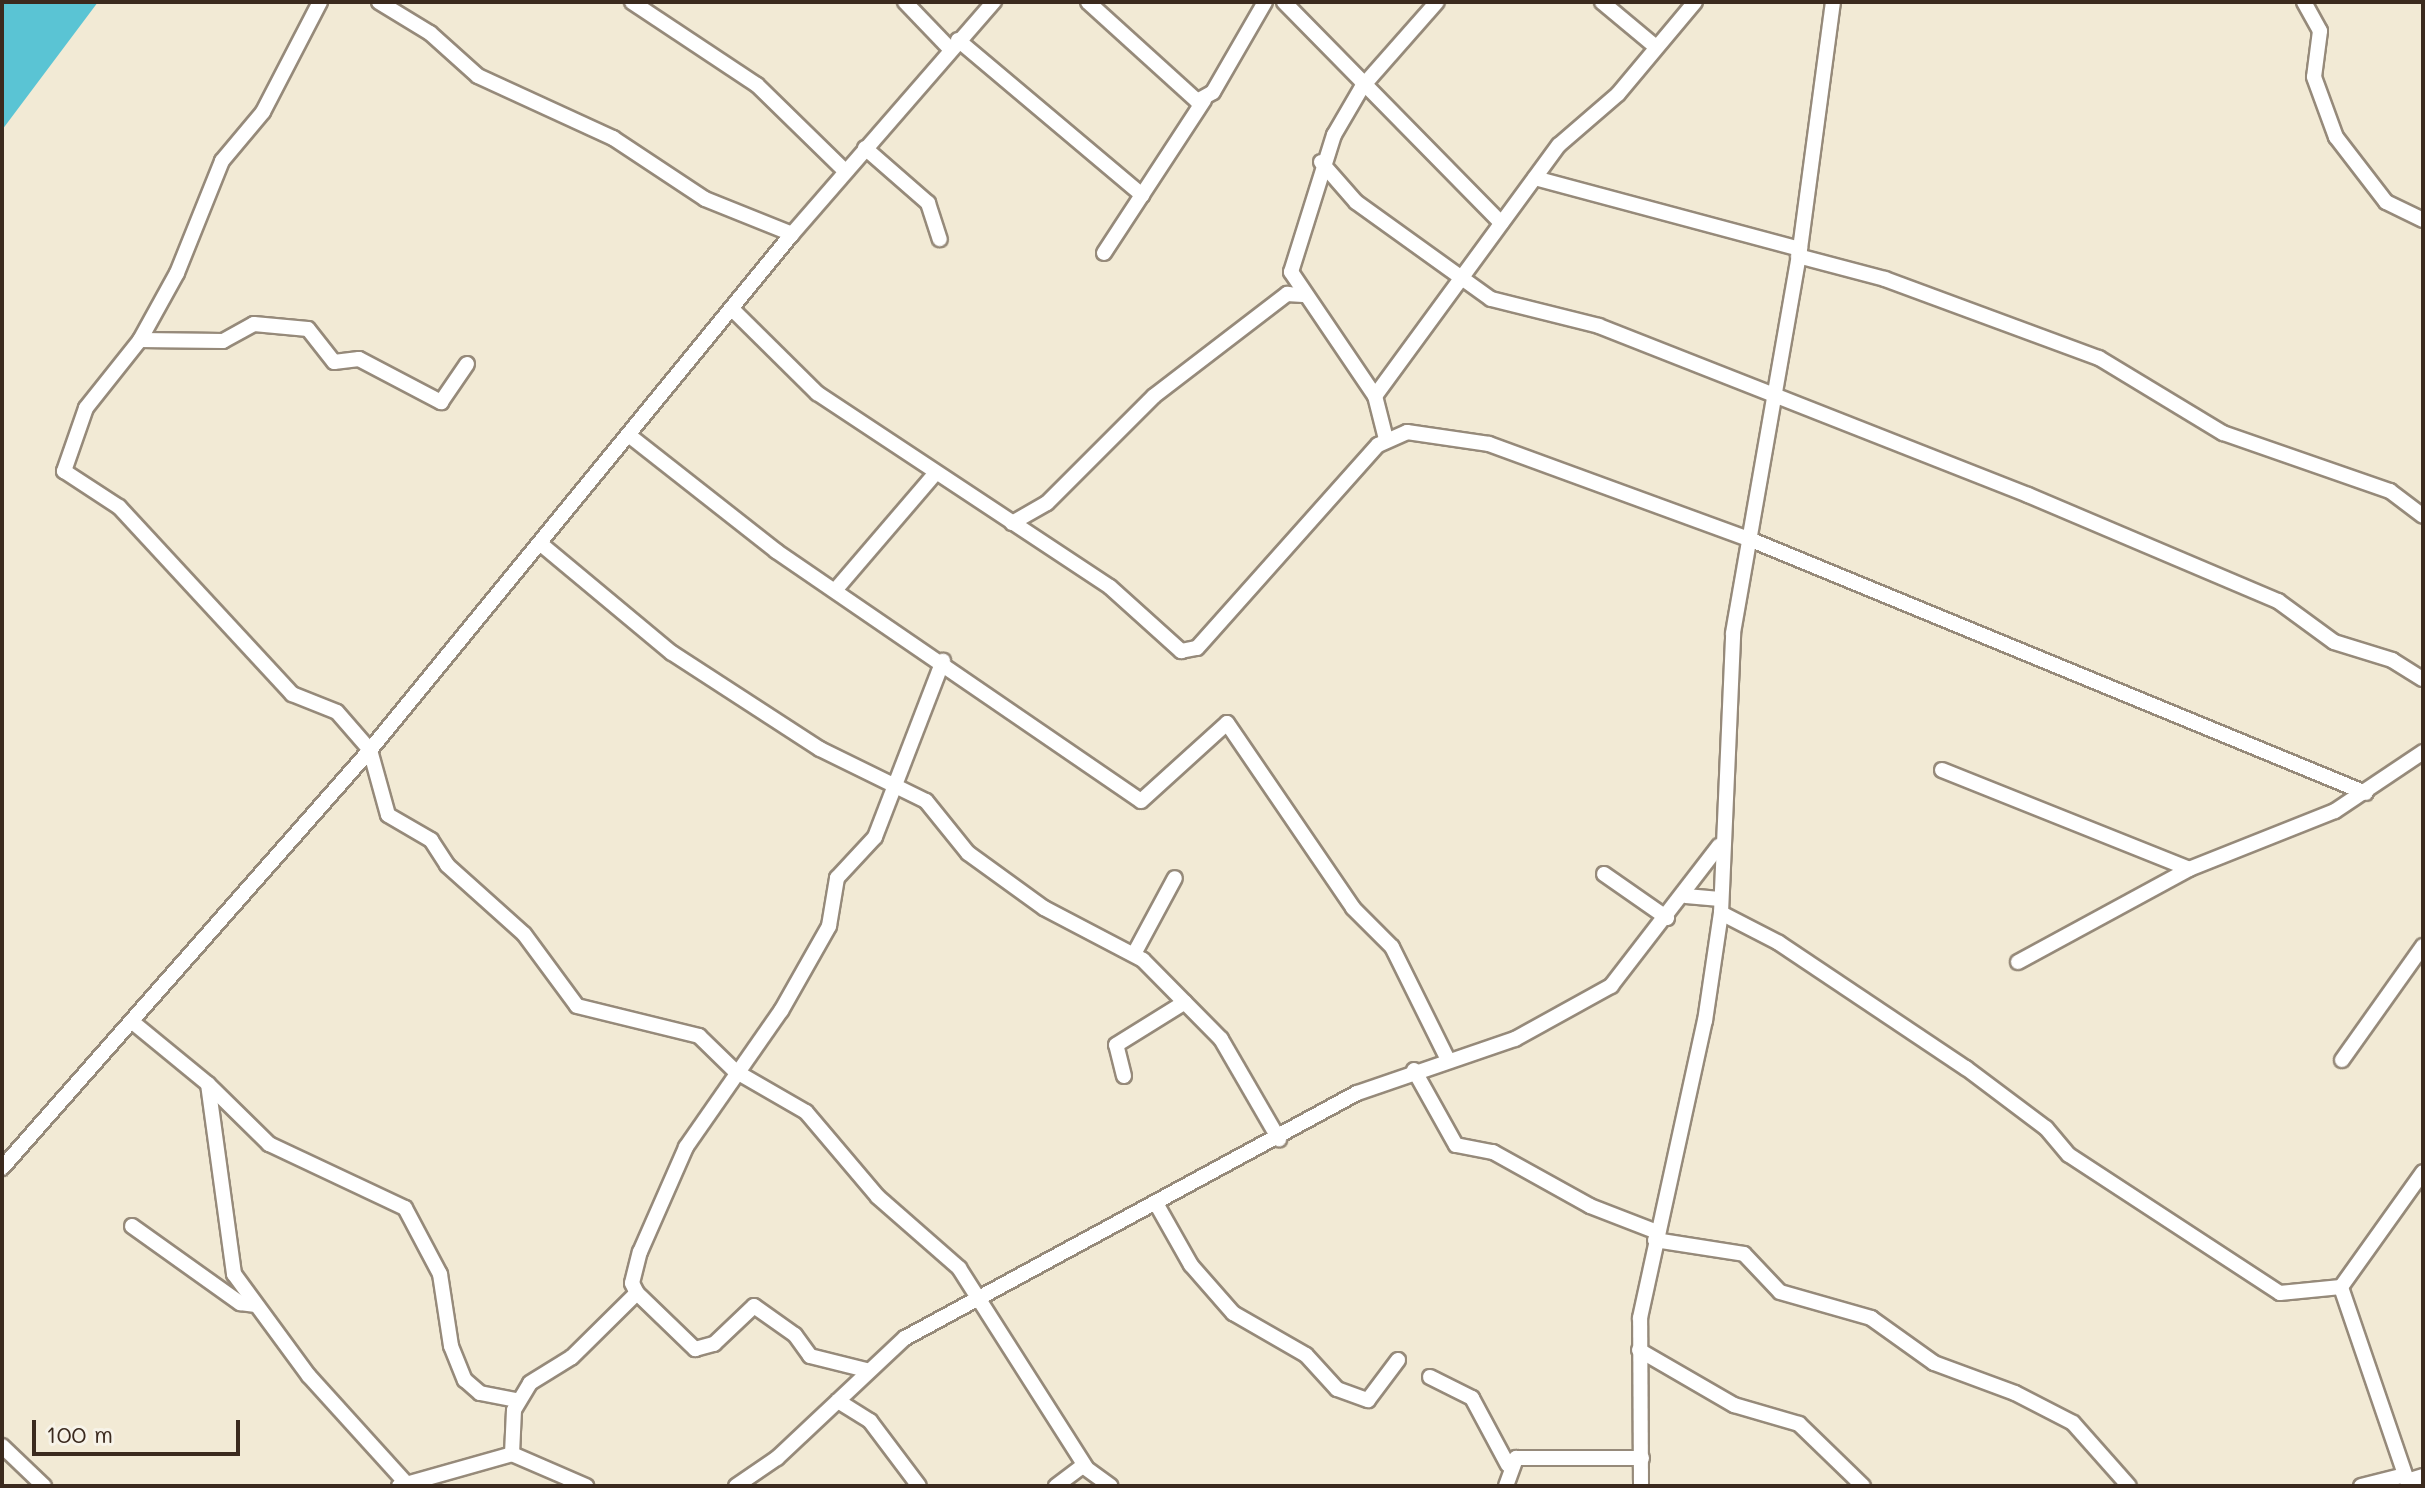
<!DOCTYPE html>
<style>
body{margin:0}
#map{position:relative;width:2425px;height:1488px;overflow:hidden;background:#f2ead5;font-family:Mali,sans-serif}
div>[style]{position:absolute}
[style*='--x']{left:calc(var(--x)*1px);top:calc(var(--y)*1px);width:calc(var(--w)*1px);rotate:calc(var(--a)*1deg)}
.water>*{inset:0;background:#5ac4d4}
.roads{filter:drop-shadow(2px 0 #968a7a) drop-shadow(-2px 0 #968a7a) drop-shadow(0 2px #968a7a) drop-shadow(0 -2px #968a7a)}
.minor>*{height:14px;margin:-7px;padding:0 7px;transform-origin:7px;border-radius:7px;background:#fff}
span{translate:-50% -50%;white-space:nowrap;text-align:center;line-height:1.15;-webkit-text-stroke:8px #f7f3e8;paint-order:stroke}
.frame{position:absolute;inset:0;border:4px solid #3b2a1e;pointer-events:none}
.scale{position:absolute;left:32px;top:1420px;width:208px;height:36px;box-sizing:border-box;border:4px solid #3b2a1e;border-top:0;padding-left:10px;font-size:24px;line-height:28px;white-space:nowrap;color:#3b2a1e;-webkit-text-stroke:6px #f7f3e8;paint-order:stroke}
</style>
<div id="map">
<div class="water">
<i style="clip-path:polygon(2px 2px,98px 2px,2px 130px)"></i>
</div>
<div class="roads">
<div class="minor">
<i style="--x:320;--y:2;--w:124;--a:117.4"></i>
<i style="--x:263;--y:112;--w:64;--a:129.9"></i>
<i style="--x:222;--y:161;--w:121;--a:111.9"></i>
<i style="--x:177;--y:273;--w:77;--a:118.9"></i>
<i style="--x:140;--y:340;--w:87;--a:128.5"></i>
<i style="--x:86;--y:408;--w:67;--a:109.2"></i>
<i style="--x:64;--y:471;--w:66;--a:33.2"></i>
<i style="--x:119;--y:507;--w:255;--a:47.2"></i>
<i style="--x:292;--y:694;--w:48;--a:21.8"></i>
<i style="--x:337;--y:712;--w:50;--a:49"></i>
<i style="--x:370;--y:750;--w:67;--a:74.5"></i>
<i style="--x:388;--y:815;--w:50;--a:30.2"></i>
<i style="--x:431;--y:840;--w:30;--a:57"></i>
<i style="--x:447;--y:865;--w:103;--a:41.9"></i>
<i style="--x:524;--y:934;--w:89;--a:53.6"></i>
<i style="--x:577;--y:1006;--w:126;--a:13.8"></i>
<i style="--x:699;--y:1036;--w:50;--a:44.2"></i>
<i style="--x:735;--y:1071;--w:82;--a:30"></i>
<i style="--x:806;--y:1112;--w:111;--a:49.7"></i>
<i style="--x:878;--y:1197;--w:108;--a:41.2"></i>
<i style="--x:959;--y:1268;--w:236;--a:57.5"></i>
<i style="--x:379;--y:2;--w:60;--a:31.3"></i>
<i style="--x:430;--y:33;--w:64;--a:41.9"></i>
<i style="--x:478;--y:76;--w:149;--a:24.7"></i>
<i style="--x:613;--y:138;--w:110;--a:33.5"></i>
<i style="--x:705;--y:199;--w:94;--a:21.9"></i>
<i style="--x:632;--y:2;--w:150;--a:33.6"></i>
<i style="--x:757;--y:85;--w:123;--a:44.3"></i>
<i style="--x:905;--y:2;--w:65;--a:46.2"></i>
<i style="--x:1088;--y:2;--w:147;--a:42.2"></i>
<i style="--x:1197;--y:101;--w:18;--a:-29"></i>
<i style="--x:1213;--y:92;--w:104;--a:-60"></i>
<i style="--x:1284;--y:2;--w:310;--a:45.5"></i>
<i style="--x:1602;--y:2;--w:70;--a:39.8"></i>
<i style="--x:2304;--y:2;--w:33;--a:61"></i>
<i style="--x:2320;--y:31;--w:46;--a:97.4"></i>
<i style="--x:2314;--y:77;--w:64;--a:69.9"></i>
<i style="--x:2336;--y:137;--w:82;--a:52.4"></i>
<i style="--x:2386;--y:202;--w:41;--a:25.9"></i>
<i style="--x:958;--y:40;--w:241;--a:40.1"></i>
<i style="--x:865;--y:148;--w:84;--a:41.1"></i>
<i style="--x:928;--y:203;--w:38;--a:72"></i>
<i style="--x:1321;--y:162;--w:53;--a:48.8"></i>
<i style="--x:1356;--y:202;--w:166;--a:35.7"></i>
<i style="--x:1491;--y:299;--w:111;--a:14"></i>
<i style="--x:1599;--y:326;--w:461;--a:21.5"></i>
<i style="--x:2028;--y:495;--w:272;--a:23"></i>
<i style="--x:2278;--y:601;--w:69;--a:36.2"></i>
<i style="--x:2334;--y:642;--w:61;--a:17.2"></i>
<i style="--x:2392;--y:660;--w:36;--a:32"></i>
<i style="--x:1535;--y:178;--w:274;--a:15"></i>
<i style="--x:1104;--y:253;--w:183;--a:-56.8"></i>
<i style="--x:1798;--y:256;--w:90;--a:14.8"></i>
<i style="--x:1885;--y:279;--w:228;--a:20.3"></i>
<i style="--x:2099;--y:358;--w:145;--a:31.2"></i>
<i style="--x:2223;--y:433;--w:177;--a:19.2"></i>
<i style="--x:2390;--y:491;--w:41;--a:37.1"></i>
<i style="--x:732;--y:309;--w:120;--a:44.7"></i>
<i style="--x:817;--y:393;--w:351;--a:33.5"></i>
<i style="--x:1110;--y:587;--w:96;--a:42"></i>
<i style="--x:1181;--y:651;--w:16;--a:-11"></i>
<i style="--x:1197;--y:648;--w:272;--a:-48.3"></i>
<i style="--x:1378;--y:445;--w:32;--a:-24"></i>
<i style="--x:1407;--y:432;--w:83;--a:8.3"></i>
<i style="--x:1489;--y:444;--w:277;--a:20.1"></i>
<i style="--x:1749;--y:539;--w:667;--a:22.38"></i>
<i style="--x:140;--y:340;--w:83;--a:0.7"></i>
<i style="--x:223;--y:341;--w:35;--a:-29"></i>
<i style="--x:254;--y:324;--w:54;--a:5.3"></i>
<i style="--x:308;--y:329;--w:42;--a:51.8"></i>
<i style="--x:334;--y:362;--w:25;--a:-7"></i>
<i style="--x:359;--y:359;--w:93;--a:27.7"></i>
<i style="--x:441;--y:402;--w:46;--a:-55.6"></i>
<i style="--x:1375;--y:396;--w:311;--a:-53.8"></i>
<i style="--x:1559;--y:145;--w:78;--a:-40.8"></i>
<i style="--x:1618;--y:94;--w:120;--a:-50.1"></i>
<i style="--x:630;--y:436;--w:186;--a:38.2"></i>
<i style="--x:776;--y:551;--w:442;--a:34.4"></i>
<i style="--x:1141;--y:801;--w:116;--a:-42.2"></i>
<i style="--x:1227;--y:723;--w:224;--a:55.7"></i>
<i style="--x:1353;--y:908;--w:55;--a:45"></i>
<i style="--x:1392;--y:947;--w:126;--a:63.6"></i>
<i style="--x:1386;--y:439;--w:44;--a:-104.3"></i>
<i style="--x:1375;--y:396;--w:150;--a:-124.1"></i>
<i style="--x:1291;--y:272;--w:144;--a:-72.6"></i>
<i style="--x:1334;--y:135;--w:56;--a:-59.7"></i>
<i style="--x:1362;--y:87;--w:113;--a:-48.6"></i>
<i style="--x:1012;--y:523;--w:40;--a:-29.7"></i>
<i style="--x:1047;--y:503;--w:151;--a:-45"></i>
<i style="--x:1154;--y:396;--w:168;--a:-37.5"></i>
<i style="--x:1287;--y:294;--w:16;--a:4"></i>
<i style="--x:541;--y:544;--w:170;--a:39.8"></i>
<i style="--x:672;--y:653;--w:176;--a:33"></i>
<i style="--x:820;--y:749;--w:118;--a:26.1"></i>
<i style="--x:926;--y:801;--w:67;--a:51.1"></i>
<i style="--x:968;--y:853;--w:94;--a:35.9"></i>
<i style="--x:1044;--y:908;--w:112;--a:27.7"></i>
<i style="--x:1143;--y:960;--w:111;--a:45.4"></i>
<i style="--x:1221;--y:1039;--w:116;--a:59.9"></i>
<i style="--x:838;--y:587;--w:149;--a:-49.4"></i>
<i style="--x:1942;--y:770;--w:266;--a:21.8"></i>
<i style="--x:2189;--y:869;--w:157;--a:-21.7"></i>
<i style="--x:2335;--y:811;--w:106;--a:-33.8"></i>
<i style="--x:1604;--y:874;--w:77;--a:34.9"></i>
<i style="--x:1686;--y:896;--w:34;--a:5"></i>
<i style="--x:1721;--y:913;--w:65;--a:27.3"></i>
<i style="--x:1779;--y:943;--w:225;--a:33.8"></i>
<i style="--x:1966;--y:1068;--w:100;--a:36.9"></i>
<i style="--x:2046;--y:1128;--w:35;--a:50"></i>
<i style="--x:2069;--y:1155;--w:252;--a:33.2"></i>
<i style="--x:2280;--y:1293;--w:61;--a:-5.6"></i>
<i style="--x:1134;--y:954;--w:86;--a:-61.7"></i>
<i style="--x:2018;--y:962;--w:195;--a:-28.5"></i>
<i style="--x:135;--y:1024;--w:94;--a:39.4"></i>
<i style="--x:208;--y:1084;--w:192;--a:82.2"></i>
<i style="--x:234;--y:1274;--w:127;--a:53.7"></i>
<i style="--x:309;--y:1376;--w:144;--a:47.8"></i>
<i style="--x:2342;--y:1060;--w:140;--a:-54.6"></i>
<i style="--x:1414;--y:1070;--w:86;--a:60.8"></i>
<i style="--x:1456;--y:1145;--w:38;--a:11"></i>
<i style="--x:1493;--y:1152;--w:111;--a:29.1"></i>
<i style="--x:1590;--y:1206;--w:72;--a:21.2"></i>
<i style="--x:1124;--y:1076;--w:32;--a:-104"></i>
<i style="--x:1116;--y:1045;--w:81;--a:-31.9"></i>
<i style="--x:208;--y:1084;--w:86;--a:44.5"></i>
<i style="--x:269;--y:1144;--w:150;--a:25.2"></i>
<i style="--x:405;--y:1208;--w:75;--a:62.1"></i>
<i style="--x:440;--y:1274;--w:73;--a:81.3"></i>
<i style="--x:451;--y:1346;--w:37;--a:68"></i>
<i style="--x:465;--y:1380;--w:20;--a:41"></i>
<i style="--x:480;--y:1393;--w:38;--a:11"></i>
<i style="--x:2;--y:1168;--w:557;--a:-48.64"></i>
<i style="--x:370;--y:750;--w:667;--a:-50.72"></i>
<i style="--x:792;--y:234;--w:308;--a:-49"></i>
<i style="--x:1157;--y:1205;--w:69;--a:60.5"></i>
<i style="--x:1191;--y:1265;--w:64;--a:48.8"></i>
<i style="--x:1233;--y:1313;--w:84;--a:29.9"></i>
<i style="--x:1306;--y:1355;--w:46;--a:47.6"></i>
<i style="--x:1337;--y:1389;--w:33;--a:20"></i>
<i style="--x:1368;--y:1400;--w:50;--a:-53.1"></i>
<i style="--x:132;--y:1226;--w:133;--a:35.5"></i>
<i style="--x:240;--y:1303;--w:16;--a:7"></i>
<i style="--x:1655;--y:1240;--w:90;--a:8.9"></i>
<i style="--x:1744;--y:1254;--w:52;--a:46.5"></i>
<i style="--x:1780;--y:1292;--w:95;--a:15.9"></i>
<i style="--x:1871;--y:1318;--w:77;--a:35.5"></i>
<i style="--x:1934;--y:1363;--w:86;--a:20.3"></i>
<i style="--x:2015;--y:1393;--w:65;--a:27.3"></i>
<i style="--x:2073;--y:1423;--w:84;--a:48.4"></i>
<i style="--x:637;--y:1293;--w:11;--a:-117"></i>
<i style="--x:632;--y:1283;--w:32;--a:-76"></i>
<i style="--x:640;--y:1252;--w:115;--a:-66.3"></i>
<i style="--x:686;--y:1147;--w:166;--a:-55.1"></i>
<i style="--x:781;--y:1011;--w:98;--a:-60.5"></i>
<i style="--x:829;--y:926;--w:49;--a:-80.5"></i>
<i style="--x:837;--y:878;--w:56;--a:-47.2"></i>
<i style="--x:875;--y:837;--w:189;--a:-68.9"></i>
<i style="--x:1639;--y:1350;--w:110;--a:30.1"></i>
<i style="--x:1734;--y:1405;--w:68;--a:16.3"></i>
<i style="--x:1799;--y:1424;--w:89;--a:44.1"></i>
<i style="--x:1430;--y:1377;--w:47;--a:26.6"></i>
<i style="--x:1472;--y:1398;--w:76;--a:61.8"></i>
<i style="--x:838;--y:1401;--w:38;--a:32"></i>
<i style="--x:870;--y:1421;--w:81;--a:53"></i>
<i style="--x:2;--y:1446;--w:58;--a:43.6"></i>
<i style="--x:512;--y:1454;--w:44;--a:-87.4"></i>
<i style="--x:514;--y:1410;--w:31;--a:-59"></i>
<i style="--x:530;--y:1383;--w:49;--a:-31.8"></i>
<i style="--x:572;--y:1357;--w:91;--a:-44.6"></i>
<i style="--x:637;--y:1293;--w:81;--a:44"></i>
<i style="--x:695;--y:1349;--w:20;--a:-15"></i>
<i style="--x:714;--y:1344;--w:55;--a:-43.5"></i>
<i style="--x:754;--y:1306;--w:50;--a:35.3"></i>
<i style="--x:795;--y:1335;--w:26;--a:54"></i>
<i style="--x:810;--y:1356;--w:58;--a:14"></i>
<i style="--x:2407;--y:1481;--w:17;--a:-17"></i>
<i style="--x:399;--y:1486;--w:117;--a:-15.8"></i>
<i style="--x:512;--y:1454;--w:81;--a:23.4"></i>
<i style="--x:736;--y:1486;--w:50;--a:-34.3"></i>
<i style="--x:777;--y:1458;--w:175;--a:-43.2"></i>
<i style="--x:905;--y:1338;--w:514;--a:-28.46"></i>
<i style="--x:1357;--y:1093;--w:167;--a:-18.9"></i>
<i style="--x:1515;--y:1039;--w:110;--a:-28.9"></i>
<i style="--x:1611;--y:986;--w:177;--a:-52.4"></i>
<i style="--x:1056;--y:1486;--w:34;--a:-37"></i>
<i style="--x:1083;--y:1466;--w:34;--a:36"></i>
<i style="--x:1506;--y:1486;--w:30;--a:-70"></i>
<i style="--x:1516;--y:1458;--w:126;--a:0"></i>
<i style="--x:1641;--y:1486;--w:168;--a:-90.3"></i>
<i style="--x:1640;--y:1318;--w:304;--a:-77.7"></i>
<i style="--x:1705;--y:1021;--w:109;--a:-81.6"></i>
<i style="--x:1721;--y:913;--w:280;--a:-87.5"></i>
<i style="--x:1733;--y:633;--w:390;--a:-80.1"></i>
<i style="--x:1800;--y:249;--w:249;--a:-82.4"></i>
<i style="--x:2361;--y:1486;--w:45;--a:-14"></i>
<i style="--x:2409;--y:1486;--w:210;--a:-108.9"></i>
<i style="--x:2341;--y:1287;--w:141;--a:-54.5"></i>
</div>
</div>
<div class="frame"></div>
<div class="scale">100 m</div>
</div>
